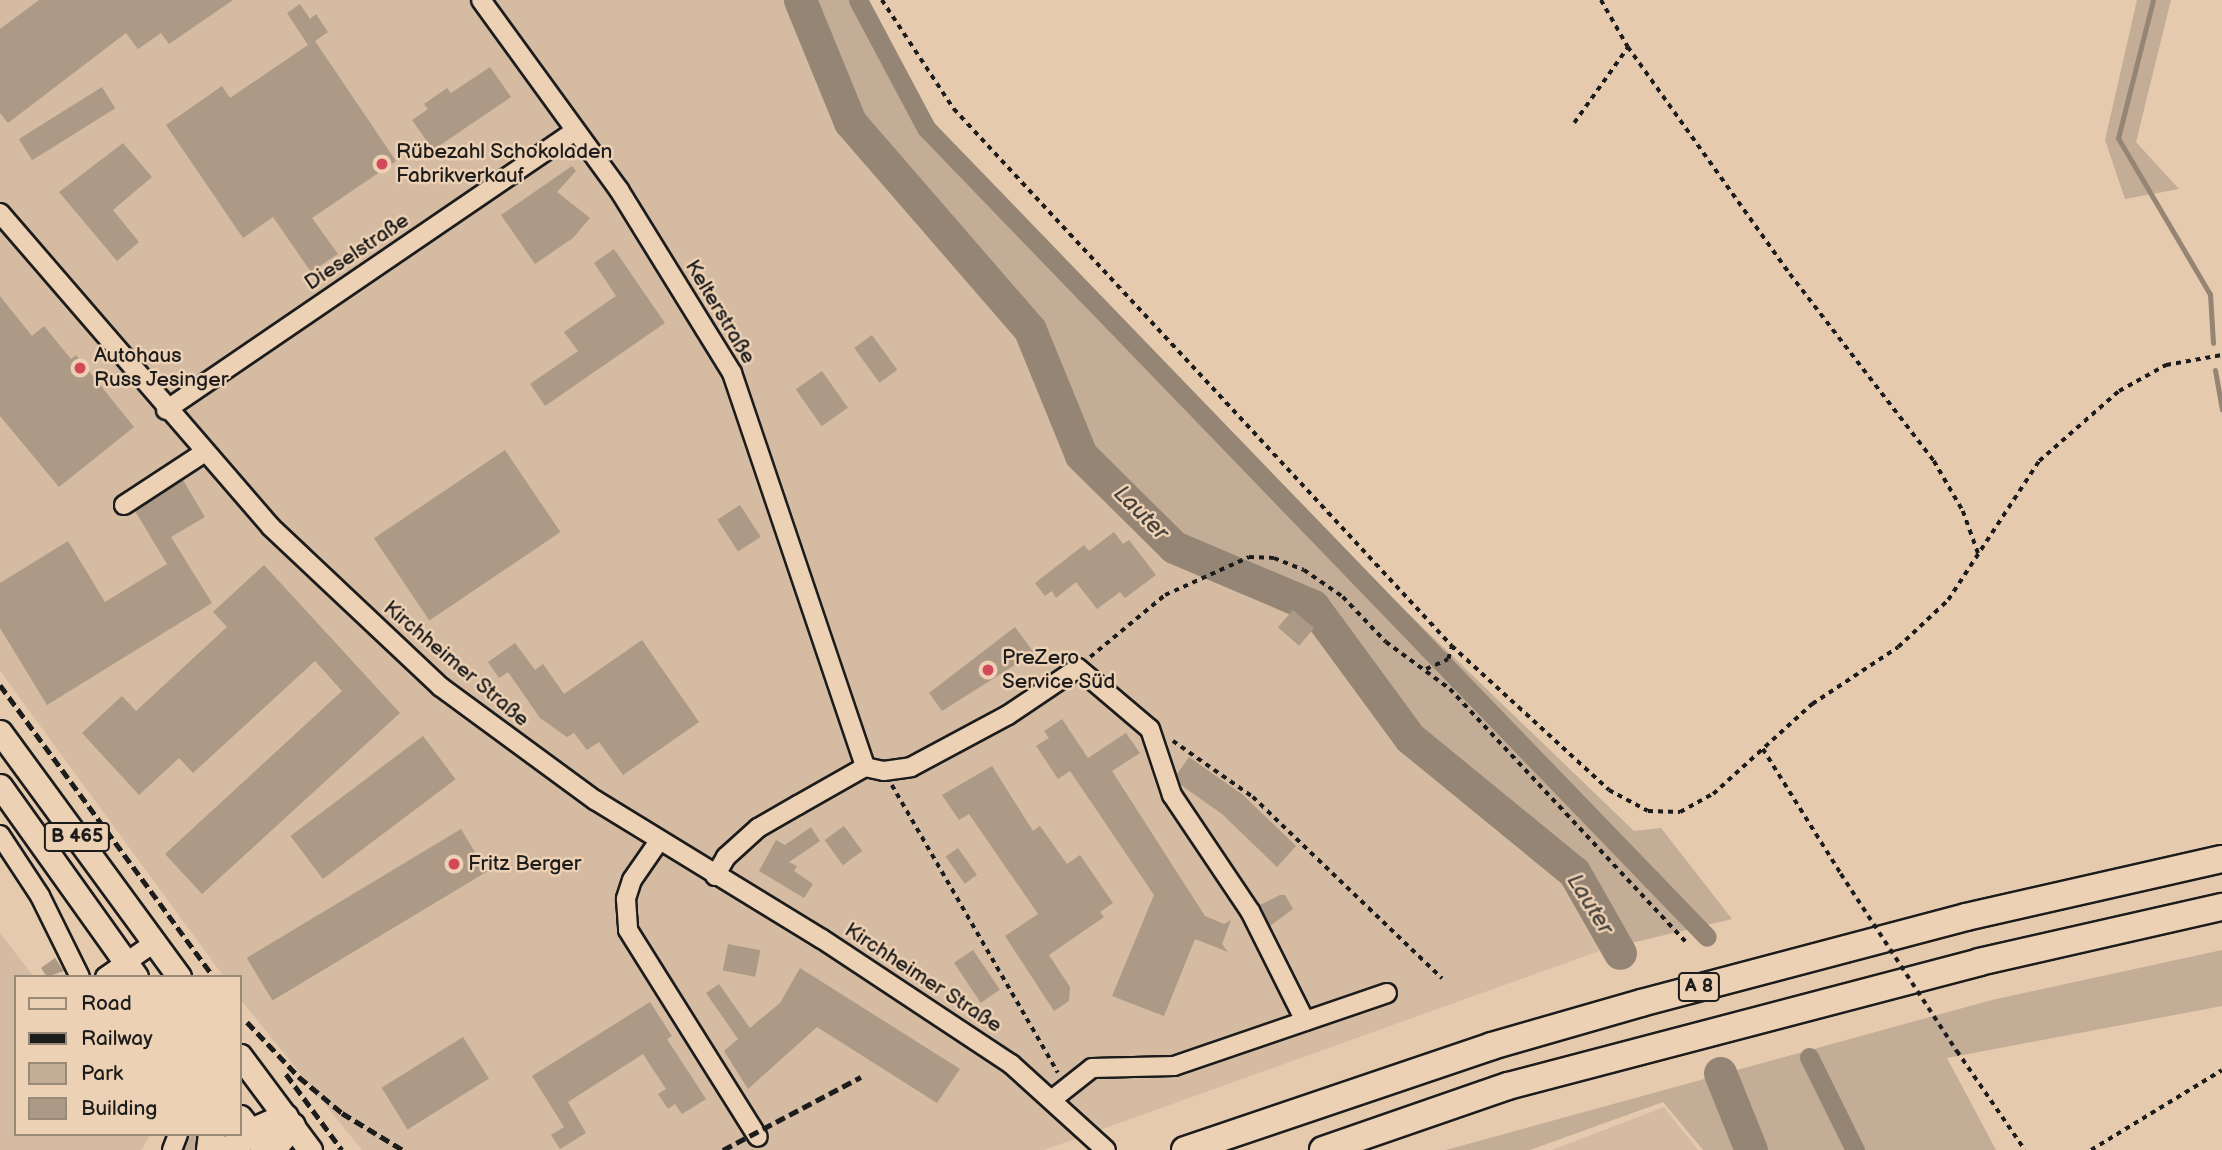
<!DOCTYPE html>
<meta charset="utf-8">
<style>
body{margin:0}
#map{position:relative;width:2222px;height:1150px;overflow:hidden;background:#e5caae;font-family:"Balsamiq Sans",sans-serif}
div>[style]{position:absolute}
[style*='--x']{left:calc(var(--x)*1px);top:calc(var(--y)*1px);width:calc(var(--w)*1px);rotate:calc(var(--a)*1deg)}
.built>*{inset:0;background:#d4bba2}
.green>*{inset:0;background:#c3ad96}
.stream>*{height:5px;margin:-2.5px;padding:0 2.5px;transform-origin:2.5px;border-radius:2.5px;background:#958574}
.canal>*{height:19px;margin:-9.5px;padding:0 9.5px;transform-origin:9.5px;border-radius:9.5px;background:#958574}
.river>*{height:33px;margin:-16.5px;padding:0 16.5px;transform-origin:16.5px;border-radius:16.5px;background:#958574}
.building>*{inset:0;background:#ac9986;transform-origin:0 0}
.path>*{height:3.5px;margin-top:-1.75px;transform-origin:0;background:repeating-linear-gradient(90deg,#1c1c1c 0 5px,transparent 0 10px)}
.roads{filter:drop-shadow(2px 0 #1c1c1c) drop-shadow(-2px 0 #1c1c1c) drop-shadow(0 2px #1c1c1c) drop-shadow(0 -2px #1c1c1c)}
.minor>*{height:18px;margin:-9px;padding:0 9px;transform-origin:9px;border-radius:9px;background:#edd1b4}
.major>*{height:23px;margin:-11.5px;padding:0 11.5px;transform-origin:11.5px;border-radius:11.5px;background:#edd1b4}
.highway>*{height:26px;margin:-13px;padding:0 13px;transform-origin:13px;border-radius:13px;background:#edd1b4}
.rail>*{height:5px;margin-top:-2.5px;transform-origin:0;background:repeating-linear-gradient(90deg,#1c1c1c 0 10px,transparent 0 15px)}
.path-bridge>*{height:3.5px;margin-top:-1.75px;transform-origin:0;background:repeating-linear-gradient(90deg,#1c1c1c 0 5px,transparent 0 10px)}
.dots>*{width:19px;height:19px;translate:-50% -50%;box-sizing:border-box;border:4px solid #edd1b4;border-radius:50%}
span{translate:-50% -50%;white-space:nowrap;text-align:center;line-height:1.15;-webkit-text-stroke:5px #edd1b4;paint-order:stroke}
.shield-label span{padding:2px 5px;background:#edd1b4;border:2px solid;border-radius:5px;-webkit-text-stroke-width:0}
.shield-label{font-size:19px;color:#1c1c1c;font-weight:700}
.poi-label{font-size:21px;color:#1c1c1c}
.left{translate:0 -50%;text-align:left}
.street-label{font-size:21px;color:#1c1c1c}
.water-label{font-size:23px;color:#46413b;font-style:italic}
.legend{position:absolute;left:14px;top:975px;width:228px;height:161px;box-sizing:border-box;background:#edd1b4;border:2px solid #998977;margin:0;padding:9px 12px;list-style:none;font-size:21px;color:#1c1c1c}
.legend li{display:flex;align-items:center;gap:14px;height:35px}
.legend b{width:35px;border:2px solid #998977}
</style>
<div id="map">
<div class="built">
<i style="clip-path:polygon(0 0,794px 0,845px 128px,1022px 333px,1074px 462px,1170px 555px,1307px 612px,1407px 751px,1562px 874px,1602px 950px,1044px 1150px,362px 1150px,240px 999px,240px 977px,224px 977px,0 671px)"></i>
<i style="clip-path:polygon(0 933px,34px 977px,16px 977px,16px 1134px,151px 1134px,141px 1150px,0 1150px)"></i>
<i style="clip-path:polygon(1664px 1107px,1698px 1150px,1552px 1150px)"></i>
</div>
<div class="green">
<i style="clip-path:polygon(794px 0,866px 0,932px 123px,1384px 590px,1634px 831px,1661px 828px,1732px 919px,1602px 950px,1562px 874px,1407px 751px,1307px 612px,1170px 555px,1074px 462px,1022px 333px,845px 128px)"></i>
<i style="clip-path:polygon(2137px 0,2171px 0,2136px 142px,2179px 189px,2125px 199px,2105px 140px)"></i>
<i style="clip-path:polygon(2222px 950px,2222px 1006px,1947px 1058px,1996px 1150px,1703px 1150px,1663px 1102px,1530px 1150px,1446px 1150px,1992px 1000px)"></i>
<i style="clip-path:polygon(188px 1134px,202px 1134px,198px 1150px,182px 1150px)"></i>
</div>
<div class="stream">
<i style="--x:2153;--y:0;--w:142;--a:104.2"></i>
<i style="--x:2118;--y:138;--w:181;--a:59.5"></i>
<i style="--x:2210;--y:294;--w:49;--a:86.5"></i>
<i style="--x:2215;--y:370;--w:40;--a:80"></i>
</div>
<div class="canal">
<i style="--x:858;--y:0;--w:145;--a:62"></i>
<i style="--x:926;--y:128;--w:1124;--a:46.01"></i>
<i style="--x:1809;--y:1057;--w:104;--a:63.7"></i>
</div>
<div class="river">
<i style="--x:800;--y:0;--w:132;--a:67.7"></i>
<i style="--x:850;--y:122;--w:275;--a:49.1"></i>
<i style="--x:1030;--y:330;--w:135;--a:67.8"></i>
<i style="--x:1081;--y:455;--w:131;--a:44.7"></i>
<i style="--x:1174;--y:547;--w:151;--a:23"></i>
<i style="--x:1313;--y:606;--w:164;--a:53.7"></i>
<i style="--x:1410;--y:738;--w:212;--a:39.3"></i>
<i style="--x:1574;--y:872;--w:93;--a:60.4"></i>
<i style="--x:1720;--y:1073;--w:83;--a:68.1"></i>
</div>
<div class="building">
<i style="clip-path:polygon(39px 0,233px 0,169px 44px,161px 33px,138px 49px,126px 33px,8px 123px,0 113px,0 29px)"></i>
<i style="clip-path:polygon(300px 4px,310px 19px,316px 14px,328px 32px,315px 41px,396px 161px,312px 218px,338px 254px,311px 272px,273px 217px,243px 238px,166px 125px,222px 86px,230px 98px,308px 45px,287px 13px)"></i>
<i style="clip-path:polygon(490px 67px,511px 97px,433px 150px,412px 120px,428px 109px,424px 104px,447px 88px,451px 93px)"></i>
<i style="left:102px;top:87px;width:25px;height:98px;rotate:58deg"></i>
<i style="clip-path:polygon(123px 143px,152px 177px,113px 210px,139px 242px,117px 261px,59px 192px)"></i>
<i style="clip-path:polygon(572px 166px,576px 171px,557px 192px,590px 218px,573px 238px,535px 264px,501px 215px)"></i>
<i style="clip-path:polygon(614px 249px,665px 323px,545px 406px,530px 384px,578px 351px,564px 332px,616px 296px,594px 263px)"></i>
<i style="clip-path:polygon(0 296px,32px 336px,44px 326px,71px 359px,76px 355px,134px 427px,59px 487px,0 416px)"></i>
<i style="left:872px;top:335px;width:43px;height:22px;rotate:54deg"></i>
<i style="left:822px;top:371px;width:45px;height:32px;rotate:55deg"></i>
<i style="left:505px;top:450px;width:99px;height:158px;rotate:56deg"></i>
<i style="clip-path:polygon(183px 480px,205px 517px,171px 537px,212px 603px,47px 705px,0 628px,0 583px,68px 541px,105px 602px,167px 564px,135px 511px)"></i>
<i style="left:740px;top:505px;width:38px;height:27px;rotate:57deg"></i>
<i style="clip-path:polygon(1114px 532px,1123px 544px,1129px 540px,1156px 575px,1125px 598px,1120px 592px,1097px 609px,1076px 582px,1056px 598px,1052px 591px,1045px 596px,1035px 583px,1084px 545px,1089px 551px)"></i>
<i style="clip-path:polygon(264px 565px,400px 713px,202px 894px,165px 854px,342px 691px,315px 661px,193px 773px,179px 758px,139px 795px,82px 733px,122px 696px,136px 711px,227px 627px,213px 612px)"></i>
<i style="left:1293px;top:610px;width:28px;height:23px;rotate:41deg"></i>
<i style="clip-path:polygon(1015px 627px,1034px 653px,942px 711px,929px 693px)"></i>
<i style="clip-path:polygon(642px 640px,699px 722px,623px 775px,599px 742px,587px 750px,574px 733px,567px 737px,540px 718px,508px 672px,499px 678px,488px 662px,515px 643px,535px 670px,543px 664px,564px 694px)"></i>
<i style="clip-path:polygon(1062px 719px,1088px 758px,1126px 733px,1140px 753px,1112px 771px,1205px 916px,1224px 924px,1231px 920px,1222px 944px,1228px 952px,1195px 939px,1164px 1016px,1112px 996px,1154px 895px,1070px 771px,1058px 779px,1036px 746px,1049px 738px,1044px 731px)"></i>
<i style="left:423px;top:736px;width:54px;height:166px;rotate:53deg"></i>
<i style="clip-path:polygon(1189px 757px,1243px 795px,1296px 846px,1277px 867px,1222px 814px,1181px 785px,1177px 774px)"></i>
<i style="clip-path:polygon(992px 766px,1033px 831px,1040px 826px,1067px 864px,1080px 855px,1113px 903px,1100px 912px,1104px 917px,1049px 955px,1070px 987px,1069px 1001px,1054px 1011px,1005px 936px,1038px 914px,969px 814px,959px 820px,942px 795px)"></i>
<i style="left:844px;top:826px;width:31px;height:24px;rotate:54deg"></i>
<i style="clip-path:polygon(811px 827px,820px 841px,789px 862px,797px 866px,794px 871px,813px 884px,804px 898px,759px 871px,776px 840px,785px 845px)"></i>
<i style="left:461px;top:829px;width:50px;height:250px;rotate:59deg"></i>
<i style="left:958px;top:848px;width:33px;height:15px;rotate:55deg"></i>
<i style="clip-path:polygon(1280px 895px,1285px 895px,1293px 909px,1270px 926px,1260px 905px)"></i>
<i style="left:728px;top:944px;width:33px;height:27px;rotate:11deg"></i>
<i style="left:973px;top:950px;width:48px;height:23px;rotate:56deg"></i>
<i style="clip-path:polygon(55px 958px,64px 971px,47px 977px,41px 968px)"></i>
<i style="clip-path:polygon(800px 968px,960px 1069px,937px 1103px,817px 1027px,748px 1089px,724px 1051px,738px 1039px,706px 993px,719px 984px,750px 1028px,780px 1003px)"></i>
<i style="clip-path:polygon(650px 1002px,672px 1036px,667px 1039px,706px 1099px,682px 1114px,675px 1104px,668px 1109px,658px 1094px,666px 1089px,643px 1054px,568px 1102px,586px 1133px,560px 1149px,551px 1135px,564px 1127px,532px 1076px)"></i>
<i style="left:463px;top:1037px;width:49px;height:96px;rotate:58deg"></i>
</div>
<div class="path">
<i style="--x:882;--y:0;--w:131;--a:56.6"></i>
<i style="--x:954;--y:109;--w:732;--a:47.16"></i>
<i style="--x:1452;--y:646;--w:213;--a:42.5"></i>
<i style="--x:1609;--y:790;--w:44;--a:28.3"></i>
<i style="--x:1648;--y:811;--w:32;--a:2"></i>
<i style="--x:1680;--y:812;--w:38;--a:-29"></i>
<i style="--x:1713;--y:794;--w:134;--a:-42.3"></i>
<i style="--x:1812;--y:704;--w:103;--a:-33.5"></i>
<i style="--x:1898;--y:647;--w:69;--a:-43.2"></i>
<i style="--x:1948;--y:600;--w:166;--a:-56.8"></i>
<i style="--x:2039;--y:461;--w:106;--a:-41.2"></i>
<i style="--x:2119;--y:391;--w:54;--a:-29"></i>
<i style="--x:2166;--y:365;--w:57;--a:-10.1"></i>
<i style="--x:1601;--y:0;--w:54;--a:60.1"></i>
<i style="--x:1628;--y:47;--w:279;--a:54.5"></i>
<i style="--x:1790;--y:274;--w:236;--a:52.4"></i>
<i style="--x:1934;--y:461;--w:58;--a:59.9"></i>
<i style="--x:1963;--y:511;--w:45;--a:70.3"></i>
<i style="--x:1574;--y:123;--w:93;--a:-54.6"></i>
<i style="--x:1090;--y:657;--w:97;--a:-39.6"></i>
<i style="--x:1165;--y:595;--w:92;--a:-24.3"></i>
<i style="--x:1249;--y:557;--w:25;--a:2"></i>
<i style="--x:1274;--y:558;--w:32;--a:22"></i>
<i style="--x:1304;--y:570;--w:47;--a:34.7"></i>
<i style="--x:1343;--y:597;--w:62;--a:46.3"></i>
<i style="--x:1386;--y:642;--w:79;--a:36.3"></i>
<i style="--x:1450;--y:689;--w:346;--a:47"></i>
<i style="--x:1426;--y:669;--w:24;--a:-24"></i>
<i style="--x:1448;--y:659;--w:14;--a:-73"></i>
<i style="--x:1173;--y:741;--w:98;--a:35"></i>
<i style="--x:1253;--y:797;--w:262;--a:43.8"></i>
<i style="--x:1763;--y:749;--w:147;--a:58"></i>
<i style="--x:892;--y:785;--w:332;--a:60"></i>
<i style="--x:1957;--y:1051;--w:120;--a:55.5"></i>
<i style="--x:2091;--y:1150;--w:153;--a:-31.4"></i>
</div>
<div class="roads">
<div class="minor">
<i style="--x:481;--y:0;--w:235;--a:54"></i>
<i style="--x:619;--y:190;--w:215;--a:58.3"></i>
<i style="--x:732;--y:373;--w:416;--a:71.3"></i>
<i style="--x:0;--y:213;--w:415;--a:49.2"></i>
<i style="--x:271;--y:527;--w:233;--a:43.3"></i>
<i style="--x:441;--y:687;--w:191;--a:36.3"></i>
<i style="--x:595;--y:800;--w:266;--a:31.5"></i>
<i style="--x:822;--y:939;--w:227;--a:33.5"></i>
<i style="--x:1011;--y:1064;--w:128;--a:42.2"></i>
<i style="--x:166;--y:410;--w:494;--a:-34.3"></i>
<i style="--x:124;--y:505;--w:97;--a:-33.2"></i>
<i style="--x:0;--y:835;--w:73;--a:56.7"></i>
<i style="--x:40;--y:896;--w:90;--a:63.7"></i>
<i style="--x:659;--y:841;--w:47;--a:124.7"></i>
<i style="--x:632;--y:880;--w:20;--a:108"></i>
<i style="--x:626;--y:899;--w:31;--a:86"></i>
<i style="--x:628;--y:930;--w:244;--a:57.9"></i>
<i style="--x:715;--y:876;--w:22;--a:-60"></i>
<i style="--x:726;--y:857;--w:43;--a:-42.2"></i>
<i style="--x:758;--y:828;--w:46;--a:-29.9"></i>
<i style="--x:798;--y:805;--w:77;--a:-29.6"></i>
<i style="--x:865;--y:767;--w:19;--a:12"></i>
<i style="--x:884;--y:771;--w:27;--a:-8"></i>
<i style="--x:911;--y:767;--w:110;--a:-28.2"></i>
<i style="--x:1008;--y:715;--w:84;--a:-33.9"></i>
<i style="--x:1078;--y:668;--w:94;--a:40.3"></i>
<i style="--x:1150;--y:729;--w:70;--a:71.6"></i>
<i style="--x:1172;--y:795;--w:140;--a:56.1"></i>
<i style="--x:1250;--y:911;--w:123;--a:63.4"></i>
<i style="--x:105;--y:977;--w:60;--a:-34.8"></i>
<i style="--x:1054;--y:1098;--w:48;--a:-38.3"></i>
<i style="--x:1092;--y:1068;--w:82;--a:-1.4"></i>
<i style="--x:1174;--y:1066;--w:225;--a:-18.9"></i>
<i style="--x:172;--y:1150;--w:17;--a:-69"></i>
</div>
<div class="major">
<i style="--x:0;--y:732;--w:303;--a:53.8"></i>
<i style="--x:0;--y:786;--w:234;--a:54.5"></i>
<i style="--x:240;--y:1056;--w:117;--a:53.3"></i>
<i style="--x:240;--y:1117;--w:36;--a:52"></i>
</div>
<div class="highway">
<i style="--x:210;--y:1150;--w:16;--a:-83"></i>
<i style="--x:229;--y:1150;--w:29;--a:-38"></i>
<i style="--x:252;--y:1132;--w:36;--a:-24"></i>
<i style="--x:272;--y:1150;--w:31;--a:-50"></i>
<i style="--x:1185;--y:1150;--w:324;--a:-18.7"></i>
<i style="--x:1492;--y:1046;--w:155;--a:-16.1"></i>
<i style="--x:1641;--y:1003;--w:336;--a:-14.8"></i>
<i style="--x:1966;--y:917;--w:262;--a:-12.8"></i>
<i style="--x:1323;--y:1150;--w:196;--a:-19.1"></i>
<i style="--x:1508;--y:1086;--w:487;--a:-14.7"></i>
<i style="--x:1979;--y:962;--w:249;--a:-12.8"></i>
</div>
</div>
<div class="rail">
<i style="--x:0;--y:685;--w:362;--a:53.8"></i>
<i style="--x:247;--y:1022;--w:76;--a:46.6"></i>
<i style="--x:299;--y:1077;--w:56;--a:39.9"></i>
<i style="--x:342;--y:1113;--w:71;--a:31.2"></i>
<i style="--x:286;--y:1074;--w:94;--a:53.6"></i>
<i style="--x:723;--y:1150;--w:156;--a:-27.9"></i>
</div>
<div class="path-bridge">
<i style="--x:1841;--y:874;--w:212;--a:56.8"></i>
</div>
<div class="dots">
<i style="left:382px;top:164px;background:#d1495b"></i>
<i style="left:80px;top:368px;background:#d1495b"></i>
<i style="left:988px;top:670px;background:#d1495b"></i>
<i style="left:454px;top:864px;background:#d1495b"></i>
</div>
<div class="shield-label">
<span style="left:77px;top:837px">B 465</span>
<span style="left:1699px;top:987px">A 8</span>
</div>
<div class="poi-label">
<span class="left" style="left:396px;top:164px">Rübezahl Schokoladen<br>Fabrikverkauf</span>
<span class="left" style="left:94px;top:368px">Autohaus<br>Russ Jesinger</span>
<span class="left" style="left:1002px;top:670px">PreZero<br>Service Süd</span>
<span class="left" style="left:468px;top:864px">Fritz Berger</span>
</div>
<div class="street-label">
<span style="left:357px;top:252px;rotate:-34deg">Dieselstraße</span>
<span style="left:720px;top:312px;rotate:59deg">Kelterstraße</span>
<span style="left:456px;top:664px;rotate:40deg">Kirchheimer Straße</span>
<span style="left:923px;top:978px;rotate:33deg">Kirchheimer Straße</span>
</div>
<div class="water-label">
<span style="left:1141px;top:513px;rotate:45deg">Lauter</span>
<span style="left:1590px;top:904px;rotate:58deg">Lauter</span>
</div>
<ul class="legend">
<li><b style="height:9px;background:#edd1b4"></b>Road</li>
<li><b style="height:9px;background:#1c1c1c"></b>Railway</li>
<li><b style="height:19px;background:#c3ad96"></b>Park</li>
<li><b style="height:19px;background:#ac9986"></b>Building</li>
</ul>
</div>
